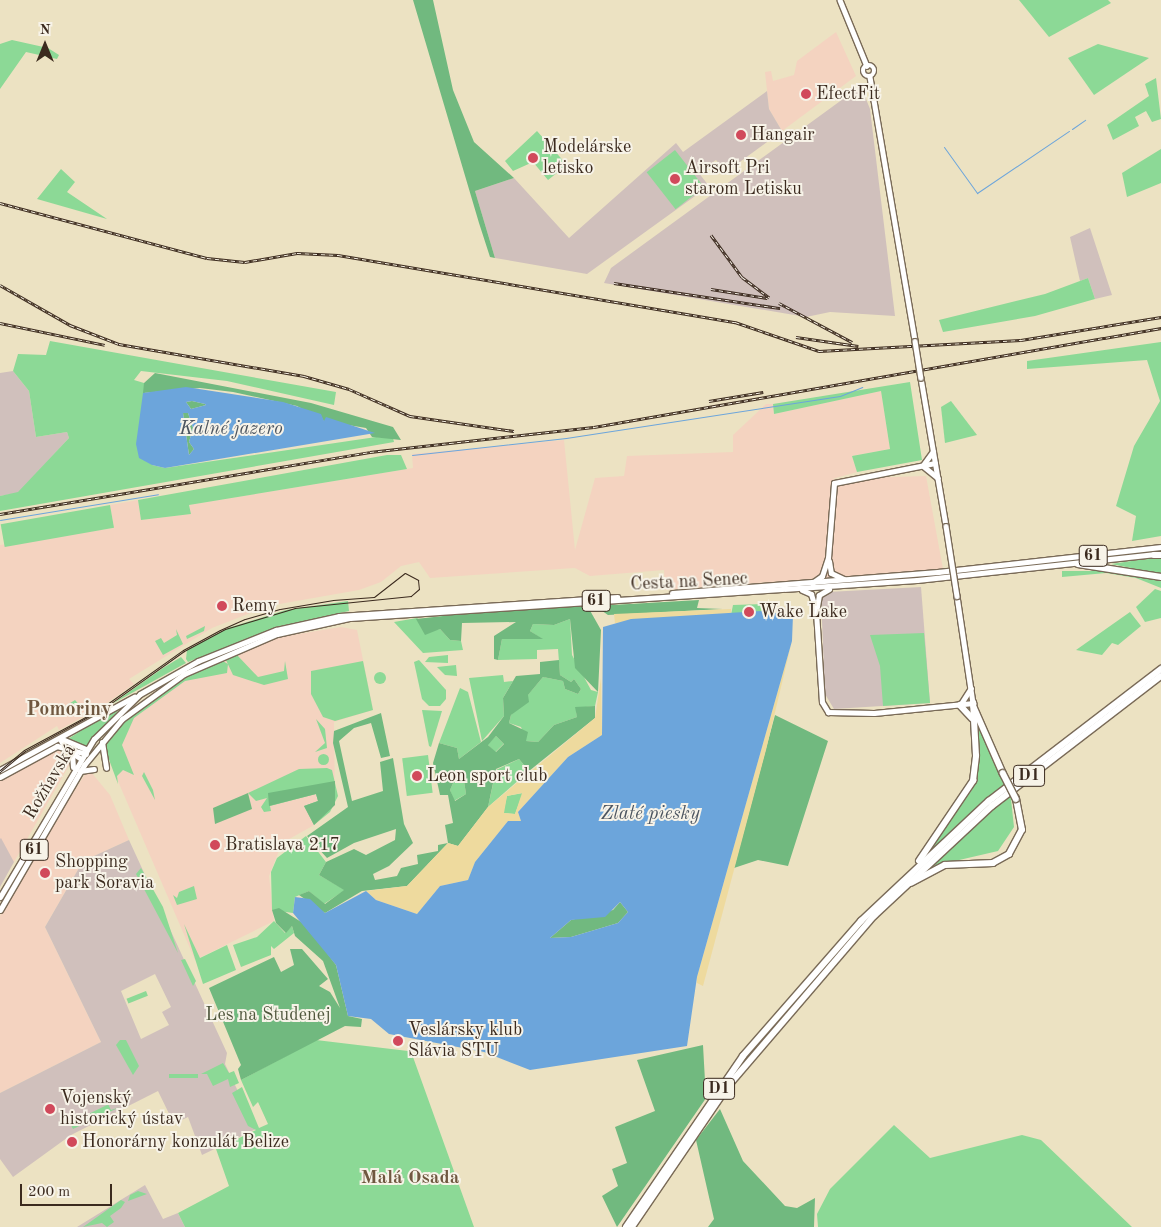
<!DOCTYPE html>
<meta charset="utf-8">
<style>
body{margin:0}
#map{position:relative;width:1161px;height:1227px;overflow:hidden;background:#ece2c2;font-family:"Old Standard TT",serif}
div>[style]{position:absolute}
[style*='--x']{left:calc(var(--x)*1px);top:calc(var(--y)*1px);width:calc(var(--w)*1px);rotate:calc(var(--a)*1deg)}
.built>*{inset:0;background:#f4d3c0}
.industrial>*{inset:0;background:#d0c0bc}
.green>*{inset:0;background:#8cd996;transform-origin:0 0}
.round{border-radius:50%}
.forest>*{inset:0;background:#71b97f}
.sand>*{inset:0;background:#eeda9e}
.water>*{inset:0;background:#6ca5db}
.stream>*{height:1px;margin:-0.5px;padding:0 0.5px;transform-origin:0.5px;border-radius:0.5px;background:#6ca5db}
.roads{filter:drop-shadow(1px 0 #796a57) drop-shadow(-1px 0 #796a57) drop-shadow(0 1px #796a57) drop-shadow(0 -1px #796a57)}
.secondary>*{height:4.5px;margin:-2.25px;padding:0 2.25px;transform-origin:2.25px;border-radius:2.25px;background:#fff}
.secondary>.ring{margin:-2.25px;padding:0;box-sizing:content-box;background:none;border:4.5px solid #fff;border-radius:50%}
.primary>*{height:5px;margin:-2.5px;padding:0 2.5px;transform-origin:2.5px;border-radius:2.5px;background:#fff}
.highway>*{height:5.5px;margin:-2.75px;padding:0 2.75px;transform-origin:2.75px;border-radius:2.75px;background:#fff}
.tram>*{height:1px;margin:-0.5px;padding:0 0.5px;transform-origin:0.5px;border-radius:0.5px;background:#3b2a1e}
.rail>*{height:3px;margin-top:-1.5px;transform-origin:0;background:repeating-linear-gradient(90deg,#f7f3e8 0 4px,#3b2a1e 0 8px);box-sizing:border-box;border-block:1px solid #3b2a1e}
.bridges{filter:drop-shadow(1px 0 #796a57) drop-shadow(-1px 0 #796a57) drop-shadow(0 1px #796a57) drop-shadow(0 -1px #796a57)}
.secondary-bridge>*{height:4.5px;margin:-2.25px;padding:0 2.25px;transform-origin:2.25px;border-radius:2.25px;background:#fff}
.highway-bridge>*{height:5.5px;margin:-2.75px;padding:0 2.75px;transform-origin:2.75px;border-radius:2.75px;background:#fff}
.dots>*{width:14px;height:14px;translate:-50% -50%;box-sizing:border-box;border:2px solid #f7f3e8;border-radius:50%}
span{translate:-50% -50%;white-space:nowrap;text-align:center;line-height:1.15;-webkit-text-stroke:4px #f7f3e8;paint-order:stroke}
.shield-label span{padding:1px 4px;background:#f7f3e8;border:1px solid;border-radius:4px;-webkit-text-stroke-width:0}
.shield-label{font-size:16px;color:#3b2a1e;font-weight:700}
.poi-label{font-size:18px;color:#3b2a1e}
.left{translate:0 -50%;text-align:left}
.street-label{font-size:18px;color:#3b2a1e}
.park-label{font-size:18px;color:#4f563c}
.water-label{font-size:19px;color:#4c5560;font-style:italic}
.neighbourhood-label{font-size:19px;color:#6f573f;font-weight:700}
.quarter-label{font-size:20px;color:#6f573f;font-weight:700}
.north{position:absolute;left:20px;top:20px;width:50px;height:50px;-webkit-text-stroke:4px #f7f3e8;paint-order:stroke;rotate:0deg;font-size:14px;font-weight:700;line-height:20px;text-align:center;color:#3b2a1e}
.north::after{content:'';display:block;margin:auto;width:18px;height:22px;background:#3b2a1e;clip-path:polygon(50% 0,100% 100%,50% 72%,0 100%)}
.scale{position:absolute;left:20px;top:1184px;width:92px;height:22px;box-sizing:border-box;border:2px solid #3b2a1e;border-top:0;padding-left:6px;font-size:15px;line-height:18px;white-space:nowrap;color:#3b2a1e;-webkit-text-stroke:4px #f7f3e8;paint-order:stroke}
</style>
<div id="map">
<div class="built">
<i style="clip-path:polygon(836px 32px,856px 76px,782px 131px,769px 109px,765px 72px,771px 71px,773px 81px,794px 75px,797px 61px)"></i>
<i style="clip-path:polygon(881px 391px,890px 449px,852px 456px,857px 472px,832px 479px,926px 476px,943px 569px,665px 590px,664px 570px,590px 576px,575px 568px,430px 578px,419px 562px,401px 566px,381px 582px,359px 590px,268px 606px,212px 628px,129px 679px,134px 684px,100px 708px,59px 730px,57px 726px,0 763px,0 545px,114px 528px,110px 505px,138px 500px,141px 520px,191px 514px,189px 505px,413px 468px,412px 454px,564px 440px,575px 550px,595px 478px,624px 476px,627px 456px,733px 452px,733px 435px,766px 404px,773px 404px,774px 414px)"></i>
<i style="clip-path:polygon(341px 627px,357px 630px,373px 710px,334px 722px,335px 805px,316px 824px,282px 843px,269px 876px,274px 921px,195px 960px,105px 751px,116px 730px,149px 699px,210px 664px,280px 637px)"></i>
<i style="clip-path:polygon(59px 750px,71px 762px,14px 862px,0 839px,0 781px)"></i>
<i style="clip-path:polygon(91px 772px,110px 795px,129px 840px,83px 861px,45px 927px,101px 1042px,0 1093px,0 916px,68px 800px,86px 773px)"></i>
</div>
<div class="industrial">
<i style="clip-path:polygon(767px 91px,769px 109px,782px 131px,726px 172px,716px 160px,698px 172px,709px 186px,587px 274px,495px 258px,475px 191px,514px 178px,569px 238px,676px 143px,683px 152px)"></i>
<i style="clip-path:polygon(854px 91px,864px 94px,870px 109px,895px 316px,830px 312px,806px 317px,604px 283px,611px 268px)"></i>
<i style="clip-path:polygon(1090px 228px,1112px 295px,1095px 299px,1088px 278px,1080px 281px,1070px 237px)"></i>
<i style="clip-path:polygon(13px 371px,29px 391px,36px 437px,67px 432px,69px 438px,18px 493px,0 496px,0 373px)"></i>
<i style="clip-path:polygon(921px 587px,930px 703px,834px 709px,825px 694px,821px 597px,828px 592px)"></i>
<i style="clip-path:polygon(1px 838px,14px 862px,0 887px,0 839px)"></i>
<i style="clip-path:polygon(evenodd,129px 840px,227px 1053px,225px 1064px,256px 1129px,202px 1155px,188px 1117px,174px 1124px,158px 1091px,71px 1135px,13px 1177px,0 1159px,0 1093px,101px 1042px,45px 927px,83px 861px,129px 840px,155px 974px,171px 1007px,162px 1012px,169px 1025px,141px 1039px,121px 991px,155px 974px)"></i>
<i style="clip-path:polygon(145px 1185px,163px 1219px,178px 1213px,185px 1227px,77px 1227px)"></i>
</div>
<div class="green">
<i style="clip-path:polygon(1019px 0,1108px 0,1111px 3px,1049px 37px)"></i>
<i style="clip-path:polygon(12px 40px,48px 48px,59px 55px,57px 59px,26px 52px,0 89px,0 44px)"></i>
<i style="clip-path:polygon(1098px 44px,1149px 58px,1094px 95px,1068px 58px)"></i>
<i style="clip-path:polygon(1156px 78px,1161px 119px,1152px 122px,1146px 111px,1135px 117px,1139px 126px,1113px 140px,1107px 125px,1149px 96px,1145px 84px)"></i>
<i style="clip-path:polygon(537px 131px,567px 165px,548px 180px,533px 162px,513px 171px,505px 161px)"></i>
<i style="clip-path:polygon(1161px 149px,1161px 183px,1127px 197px,1122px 173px)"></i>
<i style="left:675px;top:150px;width:47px;height:36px;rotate:52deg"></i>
<i style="clip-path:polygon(61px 169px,75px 182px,67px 192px,107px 219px,37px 199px)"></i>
<i style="clip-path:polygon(1088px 278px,1095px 299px,1035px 316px,943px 332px,939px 320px,1045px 294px)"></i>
<i style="clip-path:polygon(50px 341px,336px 392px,334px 405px,227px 381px,141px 371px,134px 380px,144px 383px,152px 465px,165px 468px,376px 437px,393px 438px,394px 442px,0 511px,0 496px,18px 492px,69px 438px,67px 432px,36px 437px,29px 391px,13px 371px,18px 354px,46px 355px)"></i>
<i style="clip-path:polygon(1161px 342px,1161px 536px,1132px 541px,1136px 516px,1116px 506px,1134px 446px,1160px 401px,1147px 360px,1027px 369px,1027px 361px)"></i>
<i style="clip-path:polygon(910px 382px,922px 460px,857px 472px,852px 456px,890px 449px,881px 391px,774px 414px,773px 404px)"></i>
<i style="clip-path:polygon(951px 401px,977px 435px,945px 443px,941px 407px)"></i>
<i style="clip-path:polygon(387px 455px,401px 455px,407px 469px,189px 505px,191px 514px,141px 520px,138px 500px)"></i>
<i style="left:110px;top:505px;width:23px;height:111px;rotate:80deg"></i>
<i style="clip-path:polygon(1161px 558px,1161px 574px,1111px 564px,1138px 560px)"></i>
<i style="clip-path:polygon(1062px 571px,1100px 571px,1155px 578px,1161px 580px,1161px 588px,1136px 578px,1106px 573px,1062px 577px)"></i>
<i style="clip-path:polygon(1155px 589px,1161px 591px,1161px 618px,1145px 622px,1136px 607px)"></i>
<i style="clip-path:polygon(348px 601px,349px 611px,276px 627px,188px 662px,186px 659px,187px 650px,228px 628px,286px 610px)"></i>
<i style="clip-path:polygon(768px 604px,767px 616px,731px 615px,733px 605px)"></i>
<i style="clip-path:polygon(1130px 612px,1141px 626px,1118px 645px,1112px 643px,1102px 655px,1076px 650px)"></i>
<i style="clip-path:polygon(417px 618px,434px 630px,440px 629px,450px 640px,461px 641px,463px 650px,423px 653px,394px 622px)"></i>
<i style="clip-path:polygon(570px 619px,572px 655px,591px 690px,598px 692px,595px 706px,576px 708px,577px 717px,554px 725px,538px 742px,526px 741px,521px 727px,509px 723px,511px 715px,543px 677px,563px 681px,565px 689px,578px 694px,581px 689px,574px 679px,571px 682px,560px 675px,558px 649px,537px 650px,537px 659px,498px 660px,502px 639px,542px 639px,530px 631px,533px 624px,554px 625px)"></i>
<i style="clip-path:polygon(205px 626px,204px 631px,187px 639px,186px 636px)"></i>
<i style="clip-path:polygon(176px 629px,183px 644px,163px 655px,155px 641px,161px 638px,164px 643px,177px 635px)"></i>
<i style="clip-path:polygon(924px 633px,930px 703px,883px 706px,880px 666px,870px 635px)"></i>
<i style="clip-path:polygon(237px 655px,258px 677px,284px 671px,285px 661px,288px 679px,264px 685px,233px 675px,225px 658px)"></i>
<i style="clip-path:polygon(448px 655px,448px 663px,425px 662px,429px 657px)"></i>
<i style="clip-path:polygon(181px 657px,186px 663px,112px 704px,163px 668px)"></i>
<i style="clip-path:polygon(221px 660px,228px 664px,227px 673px,185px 681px,134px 718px,122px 745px,134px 775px,123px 770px,117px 776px,118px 784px,104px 746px,116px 729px,181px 678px)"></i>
<i style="clip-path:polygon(419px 660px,446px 690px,446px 699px,440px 706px,429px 706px,422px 699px,414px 662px)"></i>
<i style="clip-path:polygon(363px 661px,373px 710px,335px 721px,323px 717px,311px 694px,311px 671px)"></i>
<i style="clip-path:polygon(456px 665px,457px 676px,445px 675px,437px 667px)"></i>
<i class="round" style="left:374px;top:672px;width:12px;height:12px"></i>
<i style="clip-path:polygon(503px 675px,504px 682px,513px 681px,503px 698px,504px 716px,482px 741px,469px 678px)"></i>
<i style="clip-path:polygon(460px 688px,468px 692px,481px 742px,459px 759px,457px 748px,439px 743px)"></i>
<i style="clip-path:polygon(75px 700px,81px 707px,61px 717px,59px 710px)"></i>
<i style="clip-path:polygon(119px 710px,86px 747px,68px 739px,99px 719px)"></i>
<i style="clip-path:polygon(422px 710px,442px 711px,431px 747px,429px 746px)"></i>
<i style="clip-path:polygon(976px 718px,1011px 799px,1014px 827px,998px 851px,929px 867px,933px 844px,972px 790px,978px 769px)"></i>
<i style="clip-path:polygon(316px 719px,325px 729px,327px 748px,315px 752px,325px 743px)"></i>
<i style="left:496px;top:736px;width:11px;height:12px;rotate:45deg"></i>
<i class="round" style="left:317.5px;top:753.5px;width:11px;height:11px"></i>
<i style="left:428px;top:755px;width:38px;height:26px;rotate:83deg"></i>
<i style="clip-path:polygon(519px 759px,529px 771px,488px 807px,496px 770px)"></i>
<i style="clip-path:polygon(327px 768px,332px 770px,338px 796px,330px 812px,314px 825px,304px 806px,318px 801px,316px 794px,270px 806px,271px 811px,264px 812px,261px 807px,267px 798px,256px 801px,248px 793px,299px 769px)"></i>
<i style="clip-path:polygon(144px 772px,153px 790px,155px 800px,142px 776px)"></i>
<i style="clip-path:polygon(454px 781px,464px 781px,466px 794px,454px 801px,450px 790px)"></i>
<i style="clip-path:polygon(523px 793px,515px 814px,503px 813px,507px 796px)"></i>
<i style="clip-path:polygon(306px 836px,326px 862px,319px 875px,345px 890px,324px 904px,309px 891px,295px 897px,293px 913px,272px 910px,271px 872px,277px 858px)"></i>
<i style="clip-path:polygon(141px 868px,163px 907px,178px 953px,136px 874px)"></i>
<i style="clip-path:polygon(194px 886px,197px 899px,177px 905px,173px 895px,177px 898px,179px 892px)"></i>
<i style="clip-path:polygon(274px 921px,285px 933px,292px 926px,294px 933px,274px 949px,271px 946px,271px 955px,241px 967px,233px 945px,257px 937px)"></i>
<i style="clip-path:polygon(184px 924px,200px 958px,227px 945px,236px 970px,203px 984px)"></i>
<i style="clip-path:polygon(185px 959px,196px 981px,193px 986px,181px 960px)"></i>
<i style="left:146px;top:991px;width:5px;height:21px;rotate:68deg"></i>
<i style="clip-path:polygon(120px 1040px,126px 1040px,139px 1066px,133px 1075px,116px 1045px)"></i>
<i style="clip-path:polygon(316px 1040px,408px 1051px,413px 1057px,474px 1227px,185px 1227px,178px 1213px,229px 1186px,216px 1149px,256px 1130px,248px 1126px,232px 1093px,242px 1087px,259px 1128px,268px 1124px,258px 1102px,253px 1107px,241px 1080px)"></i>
<i style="clip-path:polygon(223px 1063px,229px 1073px,234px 1071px,239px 1083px,230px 1087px,228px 1079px,213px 1086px,207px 1074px,201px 1074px)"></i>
<i style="left:198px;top:1074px;width:4px;height:29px;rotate:90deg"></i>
<i style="clip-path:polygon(105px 1098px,111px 1110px,120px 1107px,73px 1129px,70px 1123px,107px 1105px)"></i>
<i style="clip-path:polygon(894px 1125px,930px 1158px,1022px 1135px,1041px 1140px,1132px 1227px,818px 1227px,817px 1214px,830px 1189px)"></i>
<i style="clip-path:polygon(138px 1191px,147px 1194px,128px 1201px,130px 1195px)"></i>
<i style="clip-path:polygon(121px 1200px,125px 1202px,121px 1208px,110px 1216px,114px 1222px,107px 1227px,102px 1223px,83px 1227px)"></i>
</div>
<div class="forest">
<i style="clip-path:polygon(413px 0,433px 0,453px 90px,474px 142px,514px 178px,475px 191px,495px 258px,490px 257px,479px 223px)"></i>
<i style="clip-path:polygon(155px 373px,311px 403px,393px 427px,401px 440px,372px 437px,366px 428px,324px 421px,297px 406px,233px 392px,200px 388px,143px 393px,144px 383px)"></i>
<i style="clip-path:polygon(192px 401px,205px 404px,206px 405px,191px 409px,186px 402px)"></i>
<i style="clip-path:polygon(183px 413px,188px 413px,193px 428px,189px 442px,194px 449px,189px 455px)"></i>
<i style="clip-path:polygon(699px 600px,697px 608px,723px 609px,608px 615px,595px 606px)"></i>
<i style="clip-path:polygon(523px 607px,588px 607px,601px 630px,598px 692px,575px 668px,570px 619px,554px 625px,533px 624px,530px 631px,543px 639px,502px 639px,498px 660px,494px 659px,494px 636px,516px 622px,462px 623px,461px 641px,450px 640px,440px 629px,425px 635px,416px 619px)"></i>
<i style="clip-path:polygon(evenodd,559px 660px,560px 675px,571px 682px,574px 679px,581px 689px,578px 694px,565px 689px,563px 681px,543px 677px,528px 695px,529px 702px,511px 715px,509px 723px,528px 732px,526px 741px,538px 742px,554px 725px,577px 717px,575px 707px,595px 706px,595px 718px,529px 771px,519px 759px,496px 769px,488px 807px,458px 846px,448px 843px,407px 886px,362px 891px,325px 913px,299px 895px,309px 891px,325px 904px,344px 890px,319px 875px,326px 862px,354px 849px,366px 855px,395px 840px,396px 829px,354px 843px,327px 858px,307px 836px,348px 807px,333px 743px,334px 731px,381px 713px,390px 756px,381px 758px,371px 723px,354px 728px,339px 741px,352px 801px,383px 791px,380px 762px,393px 758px,404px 824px,413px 843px,389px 866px,373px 874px,375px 880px,397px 876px,401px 868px,418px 864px,417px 855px,438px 851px,438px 845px,448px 843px,445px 825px,453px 823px,448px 795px,440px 795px,433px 763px,439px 743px,457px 748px,459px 759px,488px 737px,504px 716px,503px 698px,516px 676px,540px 674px,540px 662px,559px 660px,496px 736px,504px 744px,496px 752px,488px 745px,496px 736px,559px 660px,454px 781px,464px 781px,466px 794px,455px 801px,450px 790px,454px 781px)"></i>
<i style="clip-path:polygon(775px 715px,828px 741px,788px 866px,758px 860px,734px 868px)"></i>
<i style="clip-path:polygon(335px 781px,335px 805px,314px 825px,304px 806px,318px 801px,316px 794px,269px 806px,268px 793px)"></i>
<i style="clip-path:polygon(248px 793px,252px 809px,215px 824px,213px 808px)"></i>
<i style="clip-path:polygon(620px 902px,628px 912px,618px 923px,571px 937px,550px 938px,571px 920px,613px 910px)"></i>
<i style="clip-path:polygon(279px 908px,306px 925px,336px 965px,348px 1016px,362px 1019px,361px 1027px,345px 1026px,241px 1080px,238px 1069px,241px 1065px,209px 988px,274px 957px,281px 972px,294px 965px,290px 949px,302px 949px,328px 979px,319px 986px,330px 992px,340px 1008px,323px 961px,295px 936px,292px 926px,286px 933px,276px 923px,272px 910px)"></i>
<i style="clip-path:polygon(703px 1045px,705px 1081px,713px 1088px,617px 1227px,602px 1196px,618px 1186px,612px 1169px,627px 1163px,615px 1127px,655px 1111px,637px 1060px)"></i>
<i style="clip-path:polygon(720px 1109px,743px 1161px,785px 1206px,797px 1208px,815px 1198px,814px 1227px,708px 1227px,714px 1219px,696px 1140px)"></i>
</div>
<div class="sand">
<i style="clip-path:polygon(731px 609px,731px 615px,615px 623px,614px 614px)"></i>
<i style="clip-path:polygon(792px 641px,766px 750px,703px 986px,697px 983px,697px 977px)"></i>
<i style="clip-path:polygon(evenodd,601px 678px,602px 735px,568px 757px,518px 812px,521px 821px,508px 821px,475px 862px,468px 880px,440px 886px,417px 914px,376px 900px,366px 891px,407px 886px,448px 843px,458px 846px,488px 807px,595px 718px,601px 678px,522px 793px,515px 814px,504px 813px,507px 796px,522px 793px)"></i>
</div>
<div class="water">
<i style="clip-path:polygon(evenodd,186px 387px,283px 402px,321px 414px,324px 421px,326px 417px,375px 433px,165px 468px,152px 465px,139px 458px,136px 444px,143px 393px,186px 387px,192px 401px,205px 404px,206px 405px,191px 409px,186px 402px,192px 401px,186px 387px,183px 413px,188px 413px,193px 428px,189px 442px,194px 449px,189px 455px,183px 413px)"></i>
<i style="clip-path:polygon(evenodd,761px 611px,793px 615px,792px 641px,697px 977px,687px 1046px,530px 1070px,484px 1052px,389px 1034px,371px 1019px,348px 1016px,336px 965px,293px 913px,295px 897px,310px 899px,325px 913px,366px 891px,376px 900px,417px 914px,440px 886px,468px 880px,475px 862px,508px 821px,521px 821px,518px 812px,568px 757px,602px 735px,603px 627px,631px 619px,761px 611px,620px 902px,628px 912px,618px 923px,571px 937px,550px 938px,571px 920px,605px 917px,620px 902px)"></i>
</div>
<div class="stream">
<i style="--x:1072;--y:129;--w:16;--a:-35"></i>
<i style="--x:944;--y:147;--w:57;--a:54.3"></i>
<i style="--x:977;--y:193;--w:111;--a:-34"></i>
<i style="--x:412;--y:455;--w:155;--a:-6.3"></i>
<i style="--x:566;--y:438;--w:277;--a:-8.7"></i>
<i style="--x:840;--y:396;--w:24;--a:-22"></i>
<i style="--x:0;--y:520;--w:160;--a:-9.3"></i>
</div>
<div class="roads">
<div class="secondary">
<i style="--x:840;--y:0;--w:71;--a:67.8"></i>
<i class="ring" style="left:863px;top:65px;width:7.5px;height:7.5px"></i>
<i style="--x:870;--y:77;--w:268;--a:80.3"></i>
<i style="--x:921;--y:378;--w:150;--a:80.4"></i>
<i style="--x:957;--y:596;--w:108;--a:81.5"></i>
<i style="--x:60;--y:738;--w:11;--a:63"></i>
<i style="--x:65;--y:748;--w:18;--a:34"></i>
<i style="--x:60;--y:738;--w:28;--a:23"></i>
<i style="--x:0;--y:770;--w:153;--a:-28.6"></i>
<i style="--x:0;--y:777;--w:65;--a:-28.5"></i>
<i style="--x:57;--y:746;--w:30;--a:15"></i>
</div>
<div class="primary">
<i style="--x:923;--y:465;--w:17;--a:-54"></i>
<i style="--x:923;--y:466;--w:19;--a:39"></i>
<i style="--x:829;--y:561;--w:12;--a:81"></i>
<i style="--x:831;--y:573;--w:14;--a:25"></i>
<i style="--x:812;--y:583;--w:12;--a:-35"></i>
<i style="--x:822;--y:576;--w:19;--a:-72"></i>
<i style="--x:828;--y:558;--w:75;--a:-85.4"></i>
<i style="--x:834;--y:483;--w:103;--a:-11.2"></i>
<i style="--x:829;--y:589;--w:12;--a:149"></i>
<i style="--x:819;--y:595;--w:17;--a:100"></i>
<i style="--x:816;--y:612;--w:90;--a:86.2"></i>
<i style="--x:822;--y:702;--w:12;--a:59"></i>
<i style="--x:828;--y:712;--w:46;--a:1.2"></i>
<i style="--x:874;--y:713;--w:100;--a:-5.8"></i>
<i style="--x:802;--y:590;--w:10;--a:24"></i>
<i style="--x:811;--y:594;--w:14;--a:73"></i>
<i style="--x:672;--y:593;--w:267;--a:-4.5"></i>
<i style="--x:938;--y:572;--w:224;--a:-6.4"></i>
<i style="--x:960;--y:705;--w:20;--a:-57"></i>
<i style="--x:102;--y:742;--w:26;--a:81"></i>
<i style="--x:72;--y:753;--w:14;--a:86"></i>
<i style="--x:80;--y:771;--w:14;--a:-8"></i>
<i style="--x:0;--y:897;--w:184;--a:-59.3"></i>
<i style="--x:94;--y:739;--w:64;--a:-44.4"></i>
<i style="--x:140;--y:694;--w:67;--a:-29.6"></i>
<i style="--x:198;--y:661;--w:84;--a:-21.7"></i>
<i style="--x:276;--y:630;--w:65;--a:-12.5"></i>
<i style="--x:339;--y:616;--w:279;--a:-3.9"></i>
<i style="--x:0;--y:910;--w:168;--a:-59.9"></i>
<i style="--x:84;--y:765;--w:60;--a:-50.4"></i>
<i style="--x:122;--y:719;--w:77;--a:-36"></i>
<i style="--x:184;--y:674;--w:101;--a:-23.3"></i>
<i style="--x:277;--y:634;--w:75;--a:-12.4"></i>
<i style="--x:350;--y:618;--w:568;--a:-3.83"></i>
<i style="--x:917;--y:580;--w:240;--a:-6.2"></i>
</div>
<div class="highway">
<i style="--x:1154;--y:555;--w:7;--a:0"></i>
<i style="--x:1078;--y:564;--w:84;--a:8.9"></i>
<i style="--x:960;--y:705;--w:18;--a:47"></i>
<i style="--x:974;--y:707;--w:72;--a:66.3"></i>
<i style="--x:919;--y:861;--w:97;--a:-56"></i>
<i style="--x:973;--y:781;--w:25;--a:-83"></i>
<i style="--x:976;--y:756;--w:53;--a:-93.2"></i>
<i style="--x:911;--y:883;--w:38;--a:-28"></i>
<i style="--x:945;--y:865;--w:48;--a:-2.4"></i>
<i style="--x:993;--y:863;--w:18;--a:-29"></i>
<i style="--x:1009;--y:854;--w:27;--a:-62"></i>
<i style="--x:1022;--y:830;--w:32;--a:-101"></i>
<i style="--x:626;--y:1227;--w:207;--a:-55.6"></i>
<i style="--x:743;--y:1056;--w:179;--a:-48.8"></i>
<i style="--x:861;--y:921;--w:175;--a:-43.2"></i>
<i style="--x:989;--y:801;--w:217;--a:-37.5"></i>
<i style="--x:632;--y:1227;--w:172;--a:-55.7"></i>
<i style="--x:729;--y:1085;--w:223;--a:-49.4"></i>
<i style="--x:874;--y:916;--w:161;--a:-43"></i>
<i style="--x:992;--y:806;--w:213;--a:-37.6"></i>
</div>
</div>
<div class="tram">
<i style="--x:0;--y:770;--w:31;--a:-40"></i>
<i style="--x:24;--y:750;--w:86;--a:-28.3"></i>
<i style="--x:100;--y:709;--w:102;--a:-35.4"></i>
<i style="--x:183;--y:650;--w:42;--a:-28.4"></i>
<i style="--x:220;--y:630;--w:27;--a:-24"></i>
<i style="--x:245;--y:619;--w:36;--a:-16"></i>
<i style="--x:280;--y:609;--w:54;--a:-9.6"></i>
<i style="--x:333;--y:600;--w:41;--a:-4.2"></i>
<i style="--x:374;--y:597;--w:39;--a:-38"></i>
<i style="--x:405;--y:573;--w:15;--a:28"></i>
<i style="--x:418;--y:580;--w:9;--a:84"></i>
<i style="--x:419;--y:589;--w:11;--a:139"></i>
<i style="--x:411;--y:596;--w:117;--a:174.1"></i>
<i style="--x:295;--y:608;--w:73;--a:163.3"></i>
<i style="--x:225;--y:629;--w:47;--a:151.8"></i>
<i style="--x:184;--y:651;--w:98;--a:144.5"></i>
<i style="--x:104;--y:708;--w:90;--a:151.4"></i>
<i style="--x:25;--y:751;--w:33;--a:140"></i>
</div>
<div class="rail">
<i style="--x:0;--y:203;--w:214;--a:14.9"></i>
<i style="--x:207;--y:258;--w:38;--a:6"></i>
<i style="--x:245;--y:262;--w:53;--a:-9.8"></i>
<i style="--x:297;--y:253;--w:41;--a:2.8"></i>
<i style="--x:338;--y:255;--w:403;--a:9.6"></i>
<i style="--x:735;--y:322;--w:89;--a:19"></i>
<i style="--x:819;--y:351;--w:202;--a:-3.1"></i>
<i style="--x:1021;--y:340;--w:142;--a:-9.3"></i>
<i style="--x:711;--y:235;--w:52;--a:53.6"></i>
<i style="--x:742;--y:277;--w:34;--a:37"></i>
<i style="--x:614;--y:283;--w:168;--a:8.6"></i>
<i style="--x:0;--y:285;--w:81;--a:29.7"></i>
<i style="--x:70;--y:325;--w:53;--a:21.2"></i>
<i style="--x:119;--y:344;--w:188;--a:9.8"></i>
<i style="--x:304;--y:376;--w:47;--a:16.1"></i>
<i style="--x:349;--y:389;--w:67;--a:23.9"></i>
<i style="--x:410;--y:416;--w:105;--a:8.2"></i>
<i style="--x:711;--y:289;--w:57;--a:9.1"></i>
<i style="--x:779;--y:303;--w:83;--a:28.1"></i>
<i style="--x:0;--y:323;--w:107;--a:11.8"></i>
<i style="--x:796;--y:337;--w:63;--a:8.3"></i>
<i style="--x:709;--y:401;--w:55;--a:-9.5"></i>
<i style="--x:0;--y:514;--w:375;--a:-9.5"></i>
<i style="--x:370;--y:452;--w:225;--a:-6.4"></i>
<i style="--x:594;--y:427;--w:576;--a:-9.9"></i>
</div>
<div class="bridges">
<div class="secondary-bridge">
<i style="--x:915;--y:341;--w:37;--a:81"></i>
<i style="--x:946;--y:526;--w:71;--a:81.1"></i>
</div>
<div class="highway-bridge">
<i style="--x:1003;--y:773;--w:29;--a:63"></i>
</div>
</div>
<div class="dots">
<i style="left:806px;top:94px;background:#d1495b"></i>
<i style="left:741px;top:135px;background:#d1495b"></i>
<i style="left:533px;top:158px;background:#d1495b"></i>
<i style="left:675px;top:179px;background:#d1495b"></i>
<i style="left:222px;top:606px;background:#d1495b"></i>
<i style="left:749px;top:612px;background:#d1495b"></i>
<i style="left:417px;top:776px;background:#d1495b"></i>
<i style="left:215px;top:845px;background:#d1495b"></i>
<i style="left:45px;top:873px;background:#d1495b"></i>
<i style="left:398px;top:1041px;background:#d1495b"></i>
<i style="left:50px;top:1109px;background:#d1495b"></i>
<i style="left:72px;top:1142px;background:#d1495b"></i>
</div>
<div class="shield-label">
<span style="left:1093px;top:556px">61</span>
<span style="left:596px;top:601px">61</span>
<span style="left:1029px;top:776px">D1</span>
<span style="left:34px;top:850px">61</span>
<span style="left:719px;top:1089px">D1</span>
</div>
<div class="poi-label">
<span class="left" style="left:816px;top:94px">EfectFit</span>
<span class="left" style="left:751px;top:135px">Hangair</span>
<span class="left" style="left:543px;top:158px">Modelárske<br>letisko</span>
<span class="left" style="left:685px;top:179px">Airsoft Pri<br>starom Letisku</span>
<span class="left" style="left:232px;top:606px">Remy</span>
<span class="left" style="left:759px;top:612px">Wake Lake</span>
<span class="left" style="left:427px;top:776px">Leon sport club</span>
<span class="left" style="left:225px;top:845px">Bratislava 217</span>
<span class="left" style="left:55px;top:873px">Shopping<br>park Soravia</span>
<span class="left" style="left:408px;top:1041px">Veslársky klub<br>Slávia STU</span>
<span class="left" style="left:60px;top:1109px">Vojenský<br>historický ústav</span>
<span class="left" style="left:82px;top:1142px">Honorárny konzulát Belize</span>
</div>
<div class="street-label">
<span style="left:689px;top:582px;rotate:-3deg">Cesta na Senec</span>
<span style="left:50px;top:782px;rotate:-59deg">Rožňavská</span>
</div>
<div class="park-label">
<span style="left:268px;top:1015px">Les na Studenej</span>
</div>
<div class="water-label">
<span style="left:231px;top:430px">Kalné jazero</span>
<span style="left:650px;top:815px">Zlaté piesky</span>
</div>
<div class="neighbourhood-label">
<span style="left:410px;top:1179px">Malá Osada</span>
</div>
<div class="quarter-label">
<span style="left:69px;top:710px">Pomoriny</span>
</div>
<div class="north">N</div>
<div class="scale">200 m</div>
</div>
